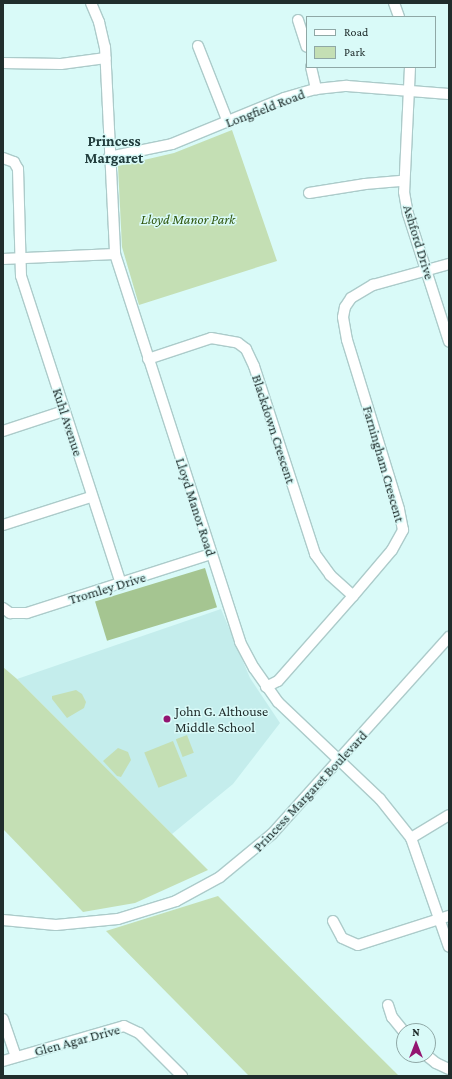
<!DOCTYPE html>
<style>
body{margin:0}
#map{position:relative;width:452px;height:1079px;overflow:hidden;background:#d9faf8;font-family:"Crimson Pro",serif}
div>[style]{position:absolute}
[style*='--x']{left:calc(var(--x)*1px);top:calc(var(--y)*1px);width:calc(var(--w)*1px);rotate:calc(var(--a)*1deg)}
.built>*{inset:0;background:#c4edec}
.green>*{inset:0;background:#c4dfb4;transform-origin:0 0}
.forest>*{inset:0;background:#a5c591;transform-origin:0 0}
.roads{filter:drop-shadow(1px 0 #accbca) drop-shadow(-1px 0 #accbca) drop-shadow(0 1px #accbca) drop-shadow(0 -1px #accbca)}
.minor>*{height:10px;margin:-5px;padding:0 5px;transform-origin:5px;border-radius:5px;background:#fff}
.dots>*{width:11px;height:11px;translate:-50% -50%;box-sizing:border-box;border:2px solid #d9faf8;border-radius:50%}
span{translate:-50% -50%;white-space:nowrap;text-align:center;line-height:1.15;-webkit-text-stroke:3px #d9faf8;paint-order:stroke}
.street-label{font-size:14px;color:#202d2c}
.park-label{font-size:14px;color:#30570d;font-style:italic}
.poi-label{font-size:14px;color:#202d2c}
.left{translate:0 -50%;text-align:left}
.neighbourhood-label{font-size:15px;color:#223d3d;font-weight:700}
.frame{position:absolute;inset:0;border:4px solid #202d2c;pointer-events:none}
.legend{position:absolute;left:306px;top:16px;width:130px;height:52px;box-sizing:border-box;background:#d9faf8;border:1px solid #8fa8a6;margin:0;padding:5px 7px;list-style:none;font-size:12px;color:#202d2c}
.legend li{display:flex;align-items:center;gap:8px;height:20px}
.legend b{width:20px;border:1px solid #8fa8a6}
.north{position:absolute;left:396px;top:1023px;width:40px;height:40px;box-sizing:border-box;background:#d9faf8;border:1px solid #8fa8a6;border-radius:50%;rotate:0deg;font-size:11px;font-weight:700;line-height:16px;text-align:center;color:#202d2c}
.north::after{content:'';display:block;margin:auto;width:14px;height:18px;background:#931571;clip-path:polygon(50% 0,100% 100%,50% 72%,0 100%)}
</style>
<div id="map">
<div class="built">
<i style="clip-path:polygon(221px 609px,250px 678px,280px 723px,233px 784px,172px 834px,17px 679px)"></i>
</div>
<div class="green">
<i style="clip-path:polygon(232px 130px,277px 261px,139px 305px,122px 247px,118px 166px,174px 153px)"></i>
<i style="clip-path:polygon(3px 667px,17px 679px,208px 870px,135px 903px,83px 912px,3px 829px)"></i>
<i style="clip-path:polygon(76px 690px,82px 694px,86px 702px,84px 708px,67px 718px,52px 699px,52px 696px)"></i>
<i style="left:187px;top:735px;width:19px;height:12px;rotate:69deg"></i>
<i style="left:173px;top:741px;width:38px;height:31px;rotate:68deg"></i>
<i style="clip-path:polygon(118px 748px,128px 752px,131px 760px,121px 777px,117px 776px,103px 761px)"></i>
<i style="clip-path:polygon(218px 896px,399px 1076px,249px 1076px,106px 931px)"></i>
</div>
<div class="forest">
<i style="left:205px;top:568px;width:41px;height:115px;rotate:73deg"></i>
</div>
<div class="roads">
<div class="minor">
<i style="--x:91;--y:3;--w:21;--a:67"></i>
<i style="--x:99;--y:22;--w:26;--a:77"></i>
<i style="--x:105;--y:47;--w:207;--a:87.2"></i>
<i style="--x:115;--y:254;--w:408;--a:72.1"></i>
<i style="--x:240;--y:642;--w:30;--a:62"></i>
<i style="--x:254;--y:668;--w:42;--a:54.8"></i>
<i style="--x:278;--y:702;--w:141;--a:43.6"></i>
<i style="--x:380;--y:799;--w:50;--a:51.5"></i>
<i style="--x:411;--y:838;--w:115;--a:70.8"></i>
<i style="--x:394;--y:3;--w:15;--a:70"></i>
<i style="--x:298;--y:20;--w:28;--a:72"></i>
<i style="--x:198;--y:46;--w:82;--a:68.5"></i>
<i style="--x:3;--y:63;--w:58;--a:1"></i>
<i style="--x:61;--y:64;--w:45;--a:-7.6"></i>
<i style="--x:311;--y:67;--w:23;--a:77"></i>
<i style="--x:410;--y:67;--w:125;--a:92.7"></i>
<i style="--x:404;--y:192;--w:22;--a:80"></i>
<i style="--x:408;--y:214;--w:134;--a:72.2"></i>
<i style="--x:109;--y:157;--w:64;--a:-11.7"></i>
<i style="--x:172;--y:144;--w:121;--a:-22.3"></i>
<i style="--x:284;--y:98;--w:33;--a:-16"></i>
<i style="--x:316;--y:89;--w:31;--a:-6"></i>
<i style="--x:347;--y:86;--w:102;--a:4.5"></i>
<i style="--x:3;--y:158;--w:12;--a:20"></i>
<i style="--x:14;--y:162;--w:8;--a:60"></i>
<i style="--x:18;--y:169;--w:107;--a:88.4"></i>
<i style="--x:21;--y:276;--w:324;--a:72"></i>
<i style="--x:309;--y:193;--w:57;--a:-9.1"></i>
<i style="--x:365;--y:184;--w:38;--a:-5"></i>
<i style="--x:3;--y:259;--w:112;--a:-2.6"></i>
<i style="--x:148;--y:359;--w:66;--a:-18.4"></i>
<i style="--x:211;--y:338;--w:27;--a:10"></i>
<i style="--x:238;--y:343;--w:10;--a:37"></i>
<i style="--x:246;--y:349;--w:19;--a:65"></i>
<i style="--x:254;--y:366;--w:198;--a:72"></i>
<i style="--x:315;--y:554;--w:26;--a:54"></i>
<i style="--x:330;--y:575;--w:31;--a:42"></i>
<i style="--x:3;--y:431;--w:64;--a:-18.2"></i>
<i style="--x:3;--y:525;--w:92;--a:-17.7"></i>
<i style="--x:3;--y:608;--w:9;--a:36"></i>
<i style="--x:10;--y:613;--w:17;--a:0"></i>
<i style="--x:27;--y:613;--w:193;--a:-17.8"></i>
<i style="--x:266;--y:687;--w:13;--a:-27"></i>
<i style="--x:278;--y:681;--w:113;--a:-48.6"></i>
<i style="--x:353;--y:596;--w:60;--a:-49.7"></i>
<i style="--x:392;--y:550;--w:23;--a:-61"></i>
<i style="--x:403;--y:530;--w:21;--a:-101"></i>
<i style="--x:399;--y:509;--w:177;--a:-107.1"></i>
<i style="--x:347;--y:340;--w:23;--a:-100"></i>
<i style="--x:343;--y:317;--w:10;--a:-79"></i>
<i style="--x:345;--y:307;--w:11;--a:-56"></i>
<i style="--x:351;--y:298;--w:26;--a:-31"></i>
<i style="--x:373;--y:285;--w:79;--a:-15.4"></i>
<i style="--x:411;--y:838;--w:44;--a:-31.2"></i>
<i style="--x:3;--y:920;--w:53;--a:5.4"></i>
<i style="--x:56;--y:925;--w:62;--a:-5.5"></i>
<i style="--x:118;--y:919;--w:61;--a:-17.2"></i>
<i style="--x:176;--y:901;--w:50;--a:-28.6"></i>
<i style="--x:220;--y:877;--w:67;--a:-39.6"></i>
<i style="--x:272;--y:834;--w:265;--a:-48.1"></i>
<i style="--x:333;--y:921;--w:19;--a:62"></i>
<i style="--x:342;--y:938;--w:17;--a:24"></i>
<i style="--x:358;--y:945;--w:96;--a:-17.7"></i>
<i style="--x:388;--y:1005;--w:13;--a:72"></i>
<i style="--x:392;--y:1017;--w:19;--a:51"></i>
<i style="--x:3;--y:1019;--w:40;--a:71.1"></i>
<i style="--x:426;--y:1055;--w:13;--a:39"></i>
<i style="--x:436;--y:1063;--w:14;--a:25"></i>
<i style="--x:3;--y:1061;--w:126;--a:-16.1"></i>
<i style="--x:124;--y:1026;--w:17;--a:25"></i>
<i style="--x:139;--y:1033;--w:61;--a:45"></i>
</div>
</div>
<div class="dots">
<i style="left:167px;top:719px;background:#931571"></i>
</div>
<div class="street-label">
<span style="left:265px;top:108px;rotate:-21deg">Longfield Road</span>
<span style="left:419px;top:242px;rotate:73deg">Ashford Drive</span>
<span style="left:68px;top:422px;rotate:72deg">Kuhl Avenue</span>
<span style="left:274px;top:429px;rotate:72deg">Blackdown Crescent</span>
<span style="left:384px;top:464px;rotate:74deg">Farningham Crescent</span>
<span style="left:196px;top:507px;rotate:72deg">Lloyd Manor Road</span>
<span style="left:107px;top:588px;rotate:-17deg">Tromley Drive</span>
<span style="left:310px;top:791px;rotate:-47deg">Princess Margaret Boulevard</span>
<span style="left:77px;top:1040px;rotate:-15deg">Glen Agar Drive</span>
</div>
<div class="park-label">
<span style="left:188px;top:219px">Lloyd Manor Park</span>
</div>
<div class="poi-label">
<span class="left" style="left:175px;top:719px">John G. Althouse<br>Middle School</span>
</div>
<div class="neighbourhood-label">
<span style="left:114px;top:150px">Princess<br>Margaret</span>
</div>
<div class="frame"></div>
<ul class="legend">
<li><b style="height:5px;background:#fff"></b>Road</li>
<li><b style="height:11px;background:#c4dfb4"></b>Park</li>
</ul>
<div class="north">N</div>
</div>
